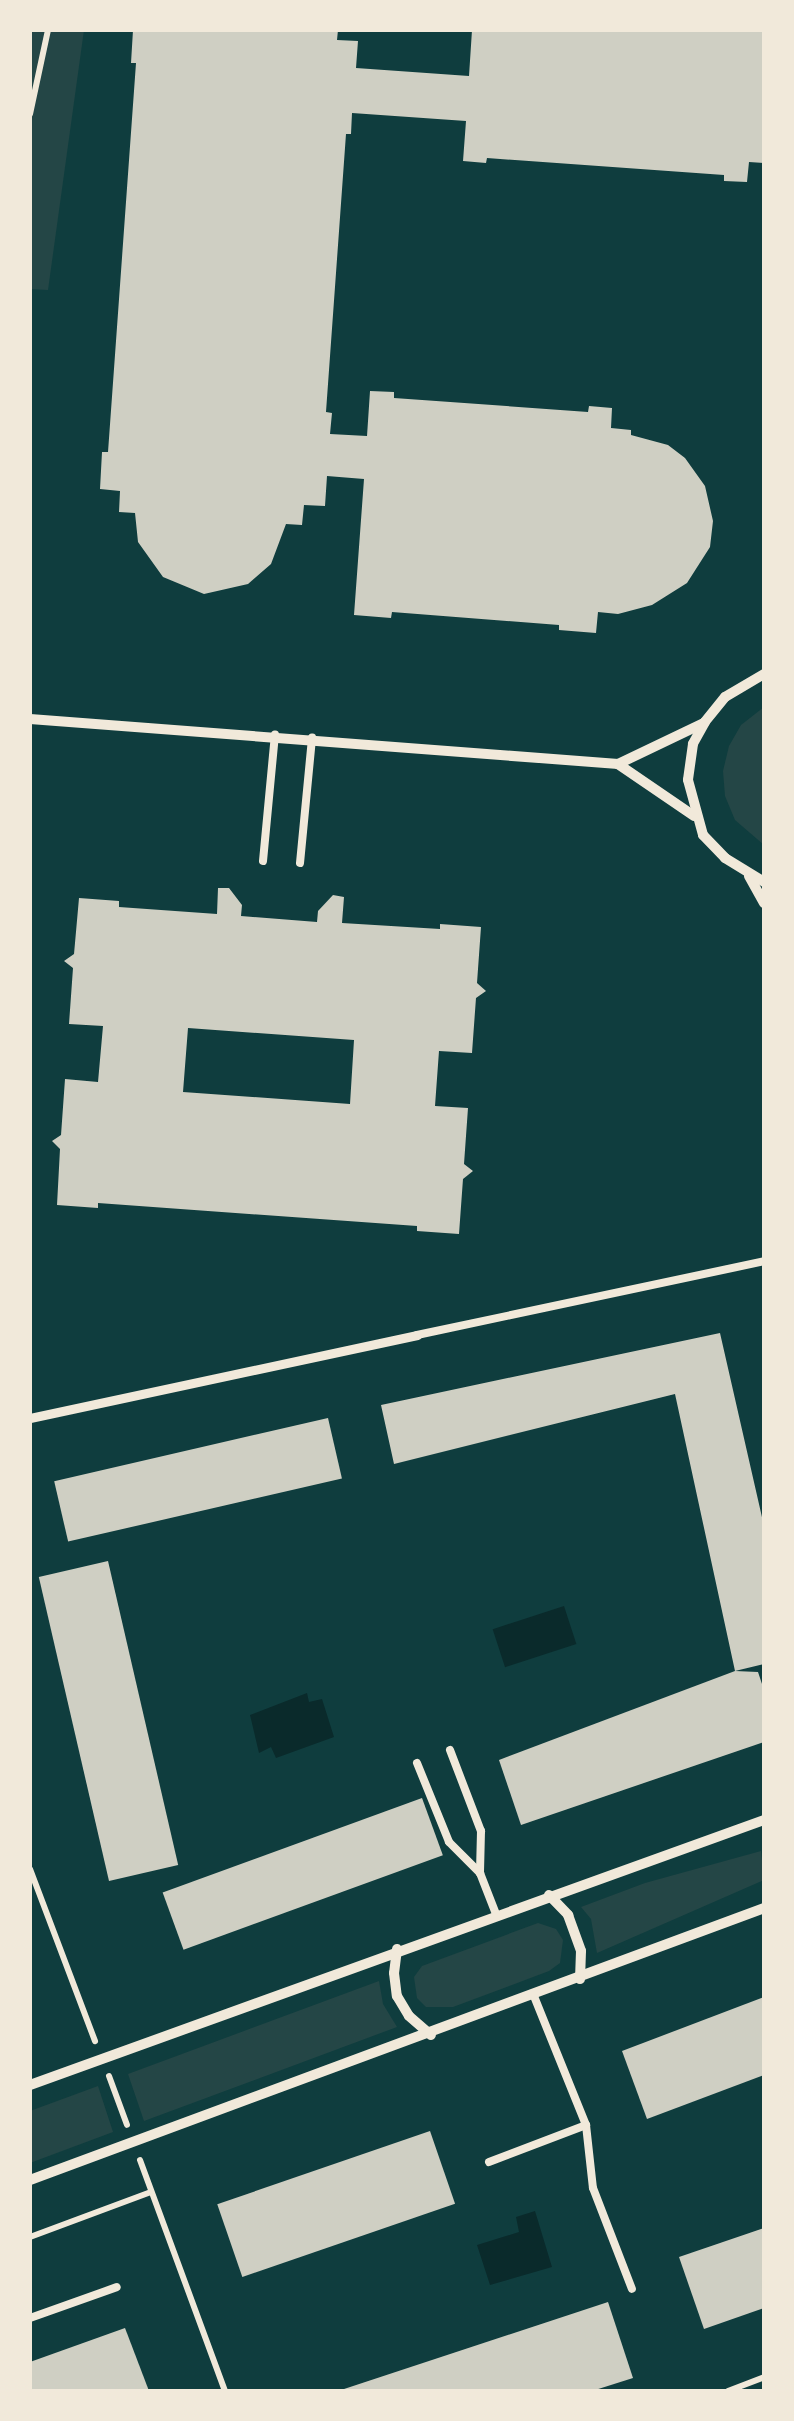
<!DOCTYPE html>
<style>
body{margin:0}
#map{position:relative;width:794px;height:2421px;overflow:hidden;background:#0f3d3e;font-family:"Work Sans",sans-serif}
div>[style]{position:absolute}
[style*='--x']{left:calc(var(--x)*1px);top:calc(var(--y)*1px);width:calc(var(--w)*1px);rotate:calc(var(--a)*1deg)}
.green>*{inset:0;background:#244646}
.water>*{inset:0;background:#0a2a2b;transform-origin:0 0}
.building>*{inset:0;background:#cfcfc3;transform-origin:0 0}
.path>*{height:6px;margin:-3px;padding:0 3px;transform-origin:3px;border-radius:3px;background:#f1e9da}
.service>*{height:8px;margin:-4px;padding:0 4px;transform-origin:4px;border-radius:4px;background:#f1e9da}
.pedestrian>*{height:9px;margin:-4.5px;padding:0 4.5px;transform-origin:4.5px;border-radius:4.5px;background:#f1e9da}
.minor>*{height:10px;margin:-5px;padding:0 5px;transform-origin:5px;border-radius:5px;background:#f1e9da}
span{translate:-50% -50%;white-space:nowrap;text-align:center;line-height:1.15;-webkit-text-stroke:8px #f1e9da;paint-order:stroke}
.frame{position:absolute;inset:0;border:32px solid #f1e9da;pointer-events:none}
</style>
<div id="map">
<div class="green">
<i style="clip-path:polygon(30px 30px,84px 30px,48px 290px,30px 289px)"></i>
<i style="clip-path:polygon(764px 707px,764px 845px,735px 820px,725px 796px,723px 771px,729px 746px,741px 725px)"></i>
<i style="clip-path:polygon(761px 1851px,764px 1880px,597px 1953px,591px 1919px,581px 1907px,645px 1883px)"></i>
<i style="clip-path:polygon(538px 1923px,556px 1929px,563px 1940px,560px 1963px,549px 1971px,453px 2007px,426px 2007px,417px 1998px,414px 1977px,422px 1966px)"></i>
<i style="clip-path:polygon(379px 1981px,383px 2004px,397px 2027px,144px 2121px,128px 2074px)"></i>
<i style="clip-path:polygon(98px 2086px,113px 2132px,30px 2163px,30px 2111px)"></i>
</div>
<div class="water">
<i style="left:564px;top:1606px;width:40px;height:75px;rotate:72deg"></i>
<i style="clip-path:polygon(307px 1693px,309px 1702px,322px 1699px,334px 1737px,276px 1758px,271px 1747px,259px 1753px,250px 1715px)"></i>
<i style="clip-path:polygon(535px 2211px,552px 2267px,490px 2285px,477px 2245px,519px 2232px,516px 2217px)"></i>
</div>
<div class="building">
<i style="clip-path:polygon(133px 30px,338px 30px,337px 40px,358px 41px,356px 68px,469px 76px,472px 30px,764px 30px,764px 163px,749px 162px,747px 182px,724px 181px,724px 175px,487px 158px,486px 163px,463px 161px,466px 121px,352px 113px,351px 134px,346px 134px,326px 412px,332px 413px,330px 434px,367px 436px,370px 391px,394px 392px,394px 398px,588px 412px,589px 406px,612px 408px,611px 428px,631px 430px,631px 435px,668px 445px,685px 458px,705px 486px,713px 521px,710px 547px,687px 583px,652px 605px,618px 614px,598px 612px,596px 633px,559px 630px,559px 625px,392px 612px,391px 618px,354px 615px,364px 479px,327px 476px,325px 506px,304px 505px,302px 525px,286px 524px,271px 564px,248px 584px,204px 594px,163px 577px,138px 542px,135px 513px,119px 512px,120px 491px,100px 489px,102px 452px,108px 452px,136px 63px,131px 63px)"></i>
<i style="clip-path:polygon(evenodd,218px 888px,229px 888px,242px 905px,241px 916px,317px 922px,318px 911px,333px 895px,344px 897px,342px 923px,440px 929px,440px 924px,481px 927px,477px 983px,486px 991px,476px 998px,472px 1053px,439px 1051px,435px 1106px,468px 1108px,464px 1164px,473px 1171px,463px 1179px,459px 1234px,417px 1231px,417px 1226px,98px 1203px,98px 1208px,57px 1205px,60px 1149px,52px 1141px,61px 1135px,65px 1079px,98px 1082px,103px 1026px,69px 1024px,73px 968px,64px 961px,74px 954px,79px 898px,119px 901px,119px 907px,217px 914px,218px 888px,188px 1028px,354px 1040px,350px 1104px,183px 1092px,188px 1028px)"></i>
<i style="clip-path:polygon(720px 1333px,764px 1526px,764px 1664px,735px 1671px,675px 1394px,394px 1464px,381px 1405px)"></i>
<i style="left:328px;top:1418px;width:62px;height:281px;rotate:77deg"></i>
<i style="left:108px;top:1561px;width:312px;height:71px;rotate:77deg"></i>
<i style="clip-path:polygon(735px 1671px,758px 1672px,764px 1690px,764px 1742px,521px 1825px,499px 1760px)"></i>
<i style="left:422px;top:1798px;width:61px;height:276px;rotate:70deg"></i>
<i style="clip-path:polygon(764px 1997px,764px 2075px,647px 2119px,622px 2051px)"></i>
<i style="left:430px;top:2131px;width:77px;height:225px;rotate:71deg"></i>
<i style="clip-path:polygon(764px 2228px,764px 2308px,704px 2329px,679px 2257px)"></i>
<i style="clip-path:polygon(608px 2302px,633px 2378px,592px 2391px,338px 2391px)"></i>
<i style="clip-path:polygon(125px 2328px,149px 2391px,30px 2391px,30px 2362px)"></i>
</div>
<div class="path">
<i style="--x:30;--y:114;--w:86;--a:-77.9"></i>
<i style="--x:30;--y:1869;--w:184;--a:69.3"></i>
<i style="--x:109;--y:2076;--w:52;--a:69.8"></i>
<i style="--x:140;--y:2160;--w:246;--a:69.8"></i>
<i style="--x:30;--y:2237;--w:129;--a:-20.4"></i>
<i style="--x:728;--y:2391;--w:39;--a:-21"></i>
</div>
<div class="service">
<i style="--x:263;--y:861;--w:127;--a:-84.6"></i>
<i style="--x:300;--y:863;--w:126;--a:-84.5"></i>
<i style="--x:417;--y:1335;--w:355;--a:-12"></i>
<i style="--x:450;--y:1750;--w:87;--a:69.1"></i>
<i style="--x:481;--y:1831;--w:42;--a:91.4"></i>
<i style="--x:480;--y:1873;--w:44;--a:68.7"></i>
<i style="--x:417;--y:1763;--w:85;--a:67.9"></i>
<i style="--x:449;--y:1842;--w:44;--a:45"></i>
<i style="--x:586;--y:2125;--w:63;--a:83.7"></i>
<i style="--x:593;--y:2188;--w:108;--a:68.9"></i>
<i style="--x:489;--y:2162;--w:104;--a:-20.9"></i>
<i style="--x:586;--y:2125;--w:139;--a:-112"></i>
<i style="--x:30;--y:2318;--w:92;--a:-19.6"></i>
</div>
<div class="pedestrian">
<i style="--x:30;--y:1418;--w:396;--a:-12.1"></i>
</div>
<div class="minor">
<i style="--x:764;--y:674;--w:45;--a:149.5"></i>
<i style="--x:725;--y:697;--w:32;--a:129"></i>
<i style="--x:705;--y:722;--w:25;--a:119"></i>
<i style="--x:693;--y:744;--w:36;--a:98"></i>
<i style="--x:688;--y:780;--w:57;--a:74.7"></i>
<i style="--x:703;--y:835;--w:32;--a:46"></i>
<i style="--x:725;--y:858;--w:46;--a:31.6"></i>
<i style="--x:30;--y:719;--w:590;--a:4.38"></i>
<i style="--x:618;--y:764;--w:92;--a:34.4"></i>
<i style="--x:618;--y:764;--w:95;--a:-25.5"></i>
<i style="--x:749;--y:876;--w:31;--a:61"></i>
<i style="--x:549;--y:1895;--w:28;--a:46"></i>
<i style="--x:568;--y:1915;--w:38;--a:70"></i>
<i style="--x:581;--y:1951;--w:28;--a:92"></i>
<i style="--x:397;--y:1949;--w:24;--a:97"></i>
<i style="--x:394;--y:1973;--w:23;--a:83"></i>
<i style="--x:397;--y:1996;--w:23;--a:59"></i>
<i style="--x:409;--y:2016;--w:29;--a:41"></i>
<i style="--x:30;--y:2085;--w:780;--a:-19.85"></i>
<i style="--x:30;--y:2180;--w:783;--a:-20.33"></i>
</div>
<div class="frame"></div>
</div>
